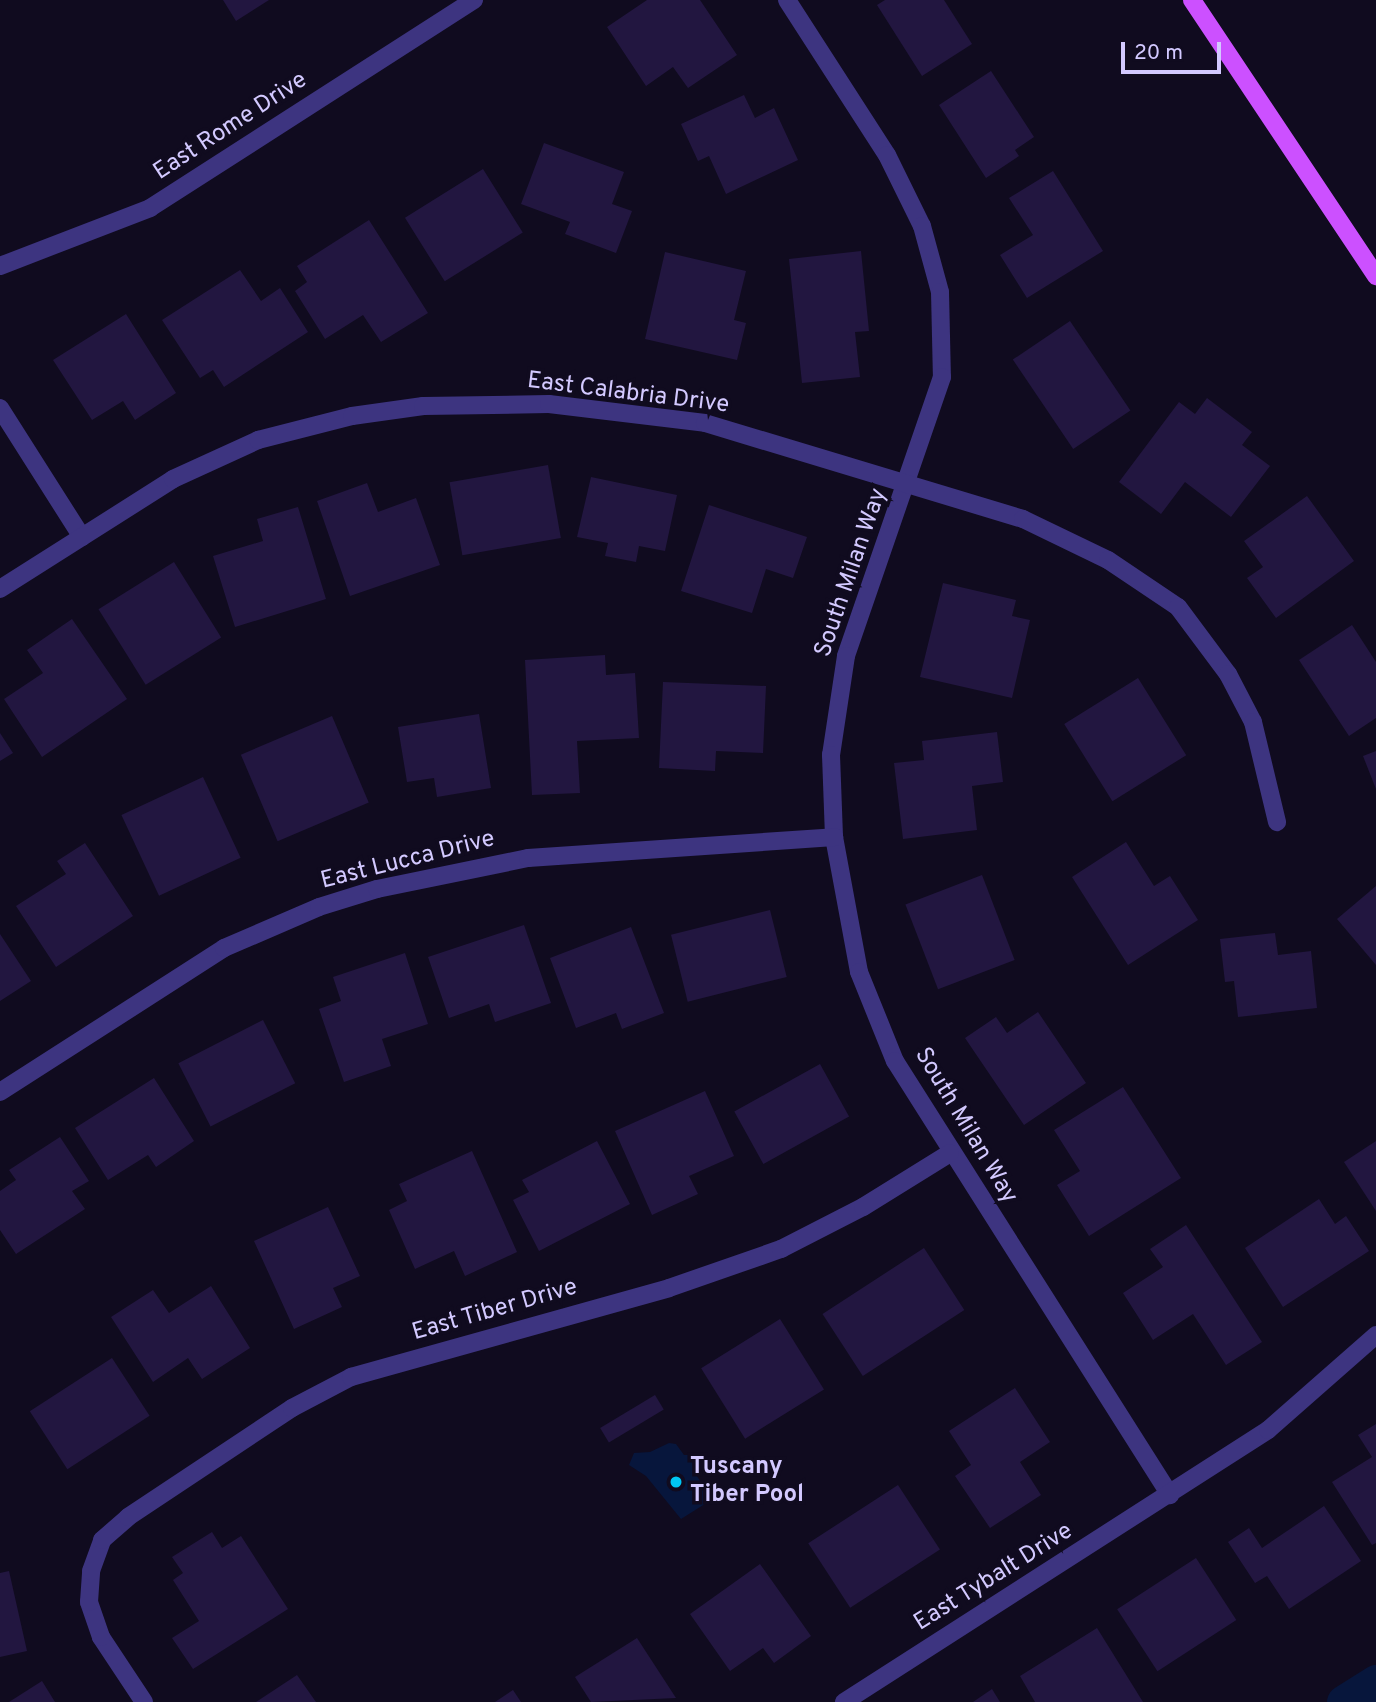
<!DOCTYPE html>
<style>
body{margin:0}
#map{position:relative;width:1376px;height:1702px;overflow:hidden;background:#100b1f;font-family:Overpass,sans-serif}
div>[style]{position:absolute}
[style*='--x']{left:calc(var(--x)*1px);top:calc(var(--y)*1px);width:calc(var(--w)*1px);rotate:calc(var(--a)*1deg)}
.water>*{inset:0;background:#07163c}
.canal>*{height:35px;margin:-17.5px;padding:0 17.5px;transform-origin:17.5px;border-radius:17.5px;background:#07163c}
.building>*{inset:0;background:#221640;transform-origin:0 0}
.minor>*{height:18px;margin:-9px;padding:0 9px;transform-origin:9px;border-radius:9px;background:#3d3480}
.major>*{height:18px;margin:-9px;padding:0 9px;transform-origin:9px;border-radius:9px;background:#cc50ff}
.dots>*{width:19px;height:19px;translate:-50% -50%;box-sizing:border-box;border:4px solid #100b1f;border-radius:50%}
span{translate:-50% -50%;white-space:nowrap;text-align:center;line-height:1.15;-webkit-text-stroke:7px #100b1f;paint-order:stroke}
.street-label{font-size:24px;color:#d3c9ff}
.poi-label{font-size:24px;color:#d3c9ff;font-weight:700}
.left{translate:0 -50%;text-align:left}
.scale{position:absolute;left:1121px;top:42px;width:100px;height:32px;box-sizing:border-box;border:4px solid #d3c9ff;border-top:0;padding-left:9px;font-size:21px;line-height:24px;white-space:nowrap;color:#d3c9ff;-webkit-text-stroke:5px #100b1f;paint-order:stroke}
</style>
<div id="map">
<div class="water">
<i style="clip-path:polygon(669px 1443px,676px 1444px,684px 1455px,694px 1455px,695px 1473px,709px 1495px,708px 1502px,681px 1519px,646px 1476px,629px 1465px,634px 1453px,650px 1452px)"></i>
</div>
<div class="canal">
<i style="--x:1344;--y:1702;--w:38;--a:-32"></i>
</div>
<div class="building">
<i style="clip-path:polygon(223px 0,269px 0,236px 21px)"></i>
<i style="clip-path:polygon(647px 0,700px 0,737px 55px,688px 88px,673px 67px,646px 86px,607px 27px)"></i>
<i style="clip-path:polygon(885px 0,944px 0,972px 44px,922px 76px,877px 5px)"></i>
<i style="clip-path:polygon(991px 71px,1034px 137px,1015px 150px,1019px 156px,986px 178px,939px 105px)"></i>
<i style="clip-path:polygon(744px 95px,755px 118px,774px 108px,798px 160px,726px 194px,709px 156px,698px 161px,681px 124px)"></i>
<i style="clip-path:polygon(544px 143px,624px 172px,612px 204px,632px 211px,616px 253px,565px 234px,570px 222px,521px 204px)"></i>
<i style="left:483px;top:169px;width:75px;height:92px;rotate:58deg"></i>
<i style="clip-path:polygon(1053px 171px,1103px 251px,1027px 298px,1000px 255px,1033px 235px,1009px 198px)"></i>
<i style="clip-path:polygon(369px 220px,428px 313px,381px 342px,363px 315px,325px 339px,295px 291px,307px 282px,297px 266px)"></i>
<i style="clip-path:polygon(861px 251px,869px 331px,855px 332px,860px 377px,802px 383px,789px 259px)"></i>
<i style="clip-path:polygon(665px 252px,746px 271px,734px 320px,746px 323px,737px 360px,645px 339px)"></i>
<i style="clip-path:polygon(240px 270px,261px 301px,280px 288px,308px 332px,224px 387px,213px 370px,200px 378px,162px 320px)"></i>
<i style="clip-path:polygon(126px 314px,176px 393px,135px 420px,123px 401px,92px 420px,53px 360px)"></i>
<i style="left:1070px;top:321px;width:108px;height:69px;rotate:56deg"></i>
<i style="clip-path:polygon(1207px 398px,1252px 432px,1242px 445px,1270px 466px,1231px 517px,1185px 482px,1161px 514px,1119px 482px,1179px 402px,1195px 414px)"></i>
<i style="left:548px;top:465px;width:74px;height:100px;rotate:80deg"></i>
<i style="clip-path:polygon(591px 477px,677px 495px,665px 551px,639px 546px,636px 562px,605px 556px,608px 543px,577px 537px)"></i>
<i style="clip-path:polygon(367px 483px,378px 512px,416px 498px,440px 565px,350px 596px,317px 501px)"></i>
<i style="clip-path:polygon(1307px 496px,1354px 561px,1276px 618px,1247px 578px,1263px 567px,1244px 541px)"></i>
<i style="clip-path:polygon(709px 505px,807px 537px,793px 578px,766px 569px,752px 613px,681px 591px)"></i>
<i style="clip-path:polygon(298px 507px,326px 599px,235px 627px,213px 556px,263px 541px,257px 519px)"></i>
<i style="left:174px;top:562px;width:89px;height:89px;rotate:58deg"></i>
<i style="clip-path:polygon(943px 583px,1016px 600px,1012px 616px,1030px 620px,1012px 698px,920px 677px)"></i>
<i style="clip-path:polygon(72px 619px,127px 699px,42px 757px,4px 699px,43px 673px,27px 650px)"></i>
<i style="clip-path:polygon(1352px 625px,1376px 662px,1376px 718px,1349px 736px,1299px 660px)"></i>
<i style="clip-path:polygon(605px 655px,606px 675px,635px 673px,639px 738px,577px 741px,580px 793px,532px 795px,525px 660px)"></i>
<i style="left:1138px;top:678px;width:91px;height:87px;rotate:58deg"></i>
<i style="clip-path:polygon(663px 682px,766px 686px,763px 753px,716px 751px,715px 771px,659px 768px)"></i>
<i style="clip-path:polygon(479px 714px,491px 788px,437px 797px,434px 778px,407px 782px,398px 727px)"></i>
<i style="left:332px;top:716px;width:94px;height:99px;rotate:67deg"></i>
<i style="clip-path:polygon(997px 732px,1003px 782px,972px 786px,977px 830px,903px 839px,894px 763px,924px 760px,922px 741px)"></i>
<i style="clip-path:polygon(0 733px,13px 753px,0 761px)"></i>
<i style="clip-path:polygon(1376px 751px,1376px 789px,1363px 756px)"></i>
<i style="left:203px;top:777px;width:89px;height:90px;rotate:65deg"></i>
<i style="clip-path:polygon(1126px 842px,1154px 886px,1170px 876px,1198px 920px,1128px 965px,1072px 877px)"></i>
<i style="clip-path:polygon(85px 843px,133px 916px,56px 967px,16px 906px,66px 874px,57px 861px)"></i>
<i style="left:982px;top:875px;width:91px;height:82px;rotate:69deg"></i>
<i style="clip-path:polygon(1376px 886px,1376px 965px,1337px 919px)"></i>
<i style="left:770px;top:910px;width:69px;height:102px;rotate:76deg"></i>
<i style="clip-path:polygon(524px 925px,551px 1003px,495px 1022px,489px 1004px,449px 1018px,428px 957px)"></i>
<i style="clip-path:polygon(631px 927px,664px 1013px,622px 1029px,616px 1013px,576px 1028px,550px 958px)"></i>
<i style="clip-path:polygon(1275px 933px,1278px 955px,1311px 951px,1317px 1008px,1238px 1017px,1234px 981px,1225px 982px,1220px 939px)"></i>
<i style="clip-path:polygon(0 934px,31px 981px,0 1001px)"></i>
<i style="clip-path:polygon(405px 953px,428px 1024px,382px 1039px,391px 1066px,344px 1082px,319px 1009px,341px 1001px,333px 977px)"></i>
<i style="clip-path:polygon(1038px 1012px,1086px 1083px,1024px 1125px,965px 1038px,996px 1017px,1007px 1033px)"></i>
<i style="left:263px;top:1020px;width:71px;height:95px;rotate:63deg"></i>
<i style="left:820px;top:1064px;width:60px;height:98px;rotate:61deg"></i>
<i style="clip-path:polygon(154px 1078px,194px 1141px,156px 1167px,148px 1155px,108px 1180px,75px 1128px)"></i>
<i style="clip-path:polygon(1123px 1087px,1181px 1178px,1089px 1236px,1057px 1185px,1080px 1171px,1054px 1130px)"></i>
<i style="clip-path:polygon(705px 1091px,734px 1156px,689px 1176px,698px 1194px,652px 1215px,615px 1131px)"></i>
<i style="clip-path:polygon(60px 1137px,89px 1181px,72px 1191px,85px 1209px,16px 1254px,0 1230px,0 1191px,16px 1180px,9px 1170px)"></i>
<i style="clip-path:polygon(597px 1141px,630px 1204px,539px 1251px,513px 1200px,529px 1192px,522px 1180px)"></i>
<i style="clip-path:polygon(1376px 1141px,1376px 1211px,1344px 1162px)"></i>
<i style="clip-path:polygon(472px 1151px,517px 1252px,465px 1276px,454px 1251px,415px 1269px,389px 1210px,407px 1201px,399px 1184px)"></i>
<i style="clip-path:polygon(1319px 1199px,1335px 1224px,1346px 1216px,1369px 1251px,1283px 1307px,1245px 1248px)"></i>
<i style="clip-path:polygon(328px 1207px,360px 1276px,333px 1288px,342px 1307px,294px 1329px,254px 1241px)"></i>
<i style="clip-path:polygon(1186px 1225px,1262px 1342px,1226px 1365px,1193px 1314px,1153px 1340px,1123px 1293px,1163px 1267px,1150px 1249px)"></i>
<i style="left:924px;top:1248px;width:74px;height:121px;rotate:57deg"></i>
<i style="clip-path:polygon(211px 1286px,250px 1348px,202px 1379px,188px 1358px,153px 1382px,111px 1317px,153px 1290px,169px 1313px)"></i>
<i style="left:780px;top:1319px;width:83px;height:93px;rotate:58deg"></i>
<i style="left:112px;top:1358px;width:69px;height:98px;rotate:57deg"></i>
<i style="clip-path:polygon(1015px 1388px,1050px 1442px,1020px 1462px,1041px 1495px,990px 1528px,955px 1476px,971px 1465px,949px 1431px)"></i>
<i style="left:655px;top:1395px;width:17px;height:64px;rotate:59deg"></i>
<i style="clip-path:polygon(1376px 1424px,1376px 1543px,1372px 1545px,1332px 1482px,1372px 1457px,1358px 1435px)"></i>
<i style="left:898px;top:1485px;width:77px;height:107px;rotate:57deg"></i>
<i style="clip-path:polygon(1324px 1506px,1361px 1561px,1289px 1609px,1267px 1576px,1255px 1583px,1228px 1542px,1249px 1528px,1262px 1548px)"></i>
<i style="clip-path:polygon(212px 1532px,222px 1548px,241px 1536px,288px 1609px,193px 1669px,172px 1638px,199px 1621px,173px 1580px,183px 1573px,172px 1557px)"></i>
<i style="left:1196px;top:1558px;width:74px;height:94px;rotate:57deg"></i>
<i style="clip-path:polygon(760px 1564px,811px 1636px,774px 1663px,763px 1648px,730px 1671px,690px 1614px)"></i>
<i style="clip-path:polygon(9px 1571px,27px 1651px,0 1657px,0 1573px)"></i>
<i style="clip-path:polygon(1097px 1628px,1143px 1702px,1035px 1702px,1020px 1676px)"></i>
<i style="clip-path:polygon(637px 1638px,676px 1698px,591px 1702px,575px 1677px)"></i>
<i style="clip-path:polygon(297px 1675px,316px 1702px,256px 1702px)"></i>
<i style="clip-path:polygon(42px 1681px,55px 1702px,9px 1702px)"></i>
<i style="clip-path:polygon(992px 1689px,1000px 1702px,973px 1702px)"></i>
<i style="clip-path:polygon(513px 1690px,521px 1702px,495px 1702px)"></i>
</div>
<div class="minor">
<i style="--x:787;--y:0;--w:184;--a:57.2"></i>
<i style="--x:887;--y:155;--w:79;--a:63.8"></i>
<i style="--x:922;--y:226;--w:68;--a:74.7"></i>
<i style="--x:940;--y:292;--w:85;--a:88.7"></i>
<i style="--x:942;--y:377;--w:295;--a:109"></i>
<i style="--x:846;--y:656;--w:100;--a:98.6"></i>
<i style="--x:831;--y:755;--w:82;--a:87.9"></i>
<i style="--x:834;--y:837;--w:137;--a:79.5"></i>
<i style="--x:859;--y:972;--w:96;--a:68"></i>
<i style="--x:895;--y:1061;--w:514;--a:57.64"></i>
<i style="--x:0;--y:266;--w:161;--a:-21.1"></i>
<i style="--x:150;--y:208;--w:385;--a:-32.7"></i>
<i style="--x:0;--y:408;--w:153;--a:57.6"></i>
<i style="--x:0;--y:589;--w:205;--a:-32.4"></i>
<i style="--x:173;--y:479;--w:94;--a:-24.6"></i>
<i style="--x:258;--y:440;--w:97;--a:-14.3"></i>
<i style="--x:352;--y:416;--w:72;--a:-8"></i>
<i style="--x:423;--y:406;--w:126;--a:-0.9"></i>
<i style="--x:549;--y:404;--w:157;--a:6.9"></i>
<i style="--x:705;--y:423;--w:332;--a:16.8"></i>
<i style="--x:1023;--y:519;--w:94;--a:25.8"></i>
<i style="--x:1108;--y:560;--w:84;--a:33.9"></i>
<i style="--x:1178;--y:607;--w:84;--a:53.3"></i>
<i style="--x:1228;--y:674;--w:54;--a:62.5"></i>
<i style="--x:1253;--y:722;--w:103;--a:76.5"></i>
<i style="--x:0;--y:1092;--w:266;--a:-32.7"></i>
<i style="--x:224;--y:948;--w:103;--a:-23.3"></i>
<i style="--x:319;--y:907;--w:61;--a:-17.2"></i>
<i style="--x:377;--y:889;--w:154;--a:-11.6"></i>
<i style="--x:528;--y:858;--w:307;--a:-3.9"></i>
<i style="--x:144;--y:1702;--w:78;--a:-123.5"></i>
<i style="--x:101;--y:1637;--w:37;--a:-109"></i>
<i style="--x:89;--y:1602;--w:31;--a:-86"></i>
<i style="--x:91;--y:1571;--w:33;--a:-70"></i>
<i style="--x:102;--y:1540;--w:35;--a:-41"></i>
<i style="--x:128;--y:1517;--w:197;--a:-33.6"></i>
<i style="--x:292;--y:1408;--w:67;--a:-27.7"></i>
<i style="--x:351;--y:1377;--w:330;--a:-15.6"></i>
<i style="--x:669;--y:1288;--w:119;--a:-19.2"></i>
<i style="--x:781;--y:1249;--w:92;--a:-27.1"></i>
<i style="--x:863;--y:1207;--w:102;--a:-31.8"></i>
<i style="--x:844;--y:1702;--w:504;--a:-32.68"></i>
<i style="--x:1268;--y:1430;--w:144;--a:-41.3"></i>
</div>
<div class="major">
<i style="--x:1192;--y:0;--w:332;--a:56.3"></i>
</div>
<div class="dots">
<i style="left:676px;top:1482px;background:#00c7f4"></i>
</div>
<div class="street-label">
<span style="left:231px;top:127px;rotate:-33deg">East Rome Drive</span>
<span style="left:628px;top:394px;rotate:7deg">East Calabria Drive</span>
<span style="left:852px;top:573px;rotate:-71deg">South Milan Way</span>
<span style="left:408px;top:861px;rotate:-14deg">East Lucca Drive</span>
<span style="left:965px;top:1126px;rotate:59deg">South Milan Way</span>
<span style="left:495px;top:1311px;rotate:-16deg">East Tiber Drive</span>
<span style="left:994px;top:1578px;rotate:-32deg">East Tybalt Drive</span>
</div>
<div class="poi-label">
<span class="left" style="left:690px;top:1482px">Tuscany<br>Tiber Pool</span>
</div>
<div class="scale">20 m</div>
</div>
